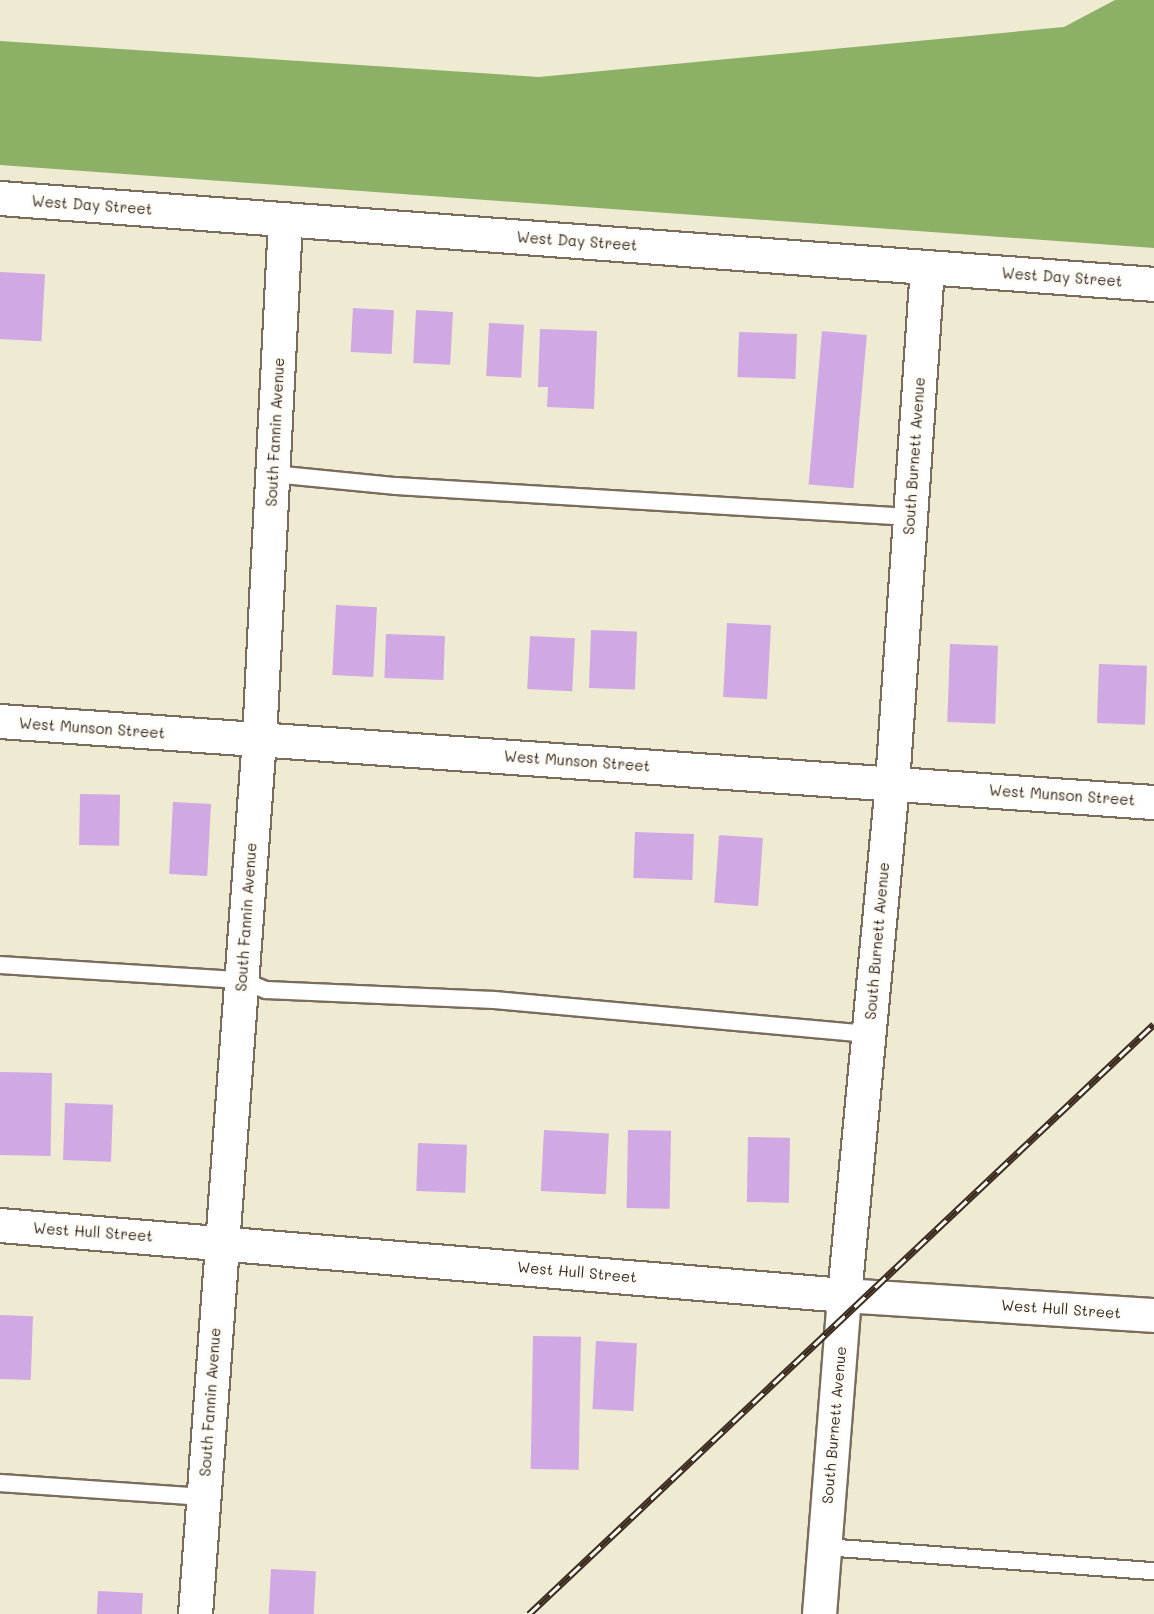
<!DOCTYPE html>
<style>
body{margin:0}
#map{position:relative;width:1154px;height:1614px;overflow:hidden;background:#efead2;font-family:Mali,sans-serif}
div>[style]{position:absolute}
[style*='--x']{left:calc(var(--x)*1px);top:calc(var(--y)*1px);width:calc(var(--w)*1px);rotate:calc(var(--a)*1deg)}
.forest>*{inset:0;background:#8cb066}
.building>*{inset:0;background:#d0a8e4;transform-origin:0 0}
.roads{filter:drop-shadow(2px 0 #7a6d5d) drop-shadow(-2px 0 #7a6d5d) drop-shadow(0 2px #7a6d5d) drop-shadow(0 -2px #7a6d5d)}
.service>*{height:16px;margin:-8px;padding:0 8px;transform-origin:8px;border-radius:8px;background:#fff}
.minor>*{height:33px;margin:-16.5px;padding:0 16.5px;transform-origin:16.5px;border-radius:16.5px;background:#fff}
.tertiary>*{height:33px;margin:-16.5px;padding:0 16.5px;transform-origin:16.5px;border-radius:16.5px;background:#fff}
.rail>*{height:7px;margin-top:-3.5px;transform-origin:0;background:repeating-linear-gradient(90deg,#fdfcf7 0 14px,#3b2a1e 0 28px);box-sizing:border-box;border-block:2px solid #3b2a1e}
span{translate:-50% -50%;white-space:nowrap;text-align:center;line-height:1.15;-webkit-text-stroke:6px #fdfcf7;paint-order:stroke}
.street-label{font-size:15px;color:#3b2a1e}
</style>
<div id="map">
<div class="forest">
<i style="clip-path:polygon(1115px 0,1154px 0,1154px 248px,0 165px,0 41px,539px 77px,1064px 27px)"></i>
</div>
<div class="building">
<i style="left:0;top:272px;width:45px;height:67px;rotate:3deg"></i>
<i style="left:353px;top:308px;width:41px;height:44px;rotate:3deg"></i>
<i style="left:416px;top:310px;width:37px;height:53px;rotate:3deg"></i>
<i style="left:489px;top:323px;width:35px;height:53px;rotate:3deg"></i>
<i style="clip-path:polygon(540px 329px,597px 331px,594px 409px,547px 407px,548px 387px,538px 387px)"></i>
<i style="left:822px;top:331px;width:45px;height:154px;rotate:5deg"></i>
<i style="left:739px;top:332px;width:58px;height:45px;rotate:2deg"></i>
<i style="left:336px;top:605px;width:41px;height:70px;rotate:3deg"></i>
<i style="left:727px;top:623px;width:44px;height:74px;rotate:3deg"></i>
<i style="left:591px;top:630px;width:46px;height:58px;rotate:2deg"></i>
<i style="left:386px;top:634px;width:59px;height:44px;rotate:2deg"></i>
<i style="left:530px;top:636px;width:45px;height:53px;rotate:3deg"></i>
<i style="left:950px;top:644px;width:48px;height:78px;rotate:2deg"></i>
<i style="left:1099px;top:664px;width:48px;height:59px;rotate:2deg"></i>
<i style="left:80px;top:794px;width:40px;height:51px;rotate:1deg"></i>
<i style="left:173px;top:802px;width:38px;height:72px;rotate:3deg"></i>
<i style="left:635px;top:832px;width:59px;height:46px;rotate:2deg"></i>
<i style="left:719px;top:835px;width:44px;height:68px;rotate:4deg"></i>
<i style="left:0;top:1072px;width:52px;height:83px;rotate:1deg"></i>
<i style="left:65px;top:1103px;width:48px;height:57px;rotate:2deg"></i>
<i style="left:544px;top:1130px;width:65px;height:61px;rotate:3deg"></i>
<i style="left:628px;top:1130px;width:43px;height:78px;rotate:1deg"></i>
<i style="left:748px;top:1137px;width:42px;height:65px;rotate:1deg"></i>
<i style="left:418px;top:1143px;width:49px;height:48px;rotate:2deg"></i>
<i style="left:0;top:1315px;width:33px;height:64px;rotate:2deg"></i>
<i style="left:533px;top:1336px;width:48px;height:133px;rotate:1deg"></i>
<i style="left:596px;top:1341px;width:41px;height:68px;rotate:3deg"></i>
<i style="left:271px;top:1569px;width:45px;height:45px;rotate:3deg"></i>
<i style="left:98px;top:1591px;width:45px;height:23px;rotate:3deg"></i>
</div>
<div class="roads">
<div class="service">
<i style="--x:273;--y:474;--w:124;--a:5.6"></i>
<i style="--x:396;--y:486;--w:515;--a:3.45"></i>
<i style="--x:0;--y:965;--w:241;--a:3.6"></i>
<i style="--x:241;--y:980;--w:27;--a:22"></i>
<i style="--x:266;--y:990;--w:228;--a:2.5"></i>
<i style="--x:494;--y:1000;--w:376;--a:5.2"></i>
<i style="--x:0;--y:1483;--w:204;--a:3.9"></i>
<i style="--x:824;--y:1547;--w:331;--a:4.2"></i>
</div>
<div class="minor">
<i style="--x:0;--y:721;--w:1157;--a:4.02"></i>
<i style="--x:0;--y:1225;--w:847;--a:4.74"></i>
<i style="--x:844;--y:1295;--w:311;--a:3.7"></i>
<i style="--x:195;--y:1614;--w:877;--a:-85.82"></i>
<i style="--x:259;--y:739;--w:520;--a:-87.13"></i>
<i style="--x:819;--y:1614;--w:320;--a:-85.5"></i>
<i style="--x:844;--y:1295;--w:514;--a:-84.64"></i>
<i style="--x:892;--y:783;--w:517;--a:-86.12"></i>
</div>
<div class="tertiary">
<i style="--x:0;--y:198;--w:1157;--a:4.26"></i>
</div>
</div>
<div class="rail">
<i style="--x:529;--y:1614;--w:859;--a:-43.35"></i>
</div>
<div class="street-label">
<span style="left:92px;top:205px;rotate:4deg">West Day Street</span>
<span style="left:577px;top:241px;rotate:4deg">West Day Street</span>
<span style="left:1062px;top:277px;rotate:4deg">West Day Street</span>
<span style="left:275px;top:432px;rotate:-87deg">South Fannin Avenue</span>
<span style="left:914px;top:456px;rotate:-86deg">South Burnett Avenue</span>
<span style="left:92px;top:728px;rotate:4deg">West Munson Street</span>
<span style="left:577px;top:761px;rotate:4deg">West Munson Street</span>
<span style="left:1062px;top:795px;rotate:4deg">West Munson Street</span>
<span style="left:246px;top:917px;rotate:-86deg">South Fannin Avenue</span>
<span style="left:877px;top:941px;rotate:-85deg">South Burnett Avenue</span>
<span style="left:93px;top:1232px;rotate:4deg">West Hull Street</span>
<span style="left:577px;top:1272px;rotate:5deg">West Hull Street</span>
<span style="left:1061px;top:1309px;rotate:4deg">West Hull Street</span>
<span style="left:210px;top:1402px;rotate:-86deg">South Fannin Avenue</span>
<span style="left:834px;top:1425px;rotate:-85deg">South Burnett Avenue</span>
</div>
</div>
